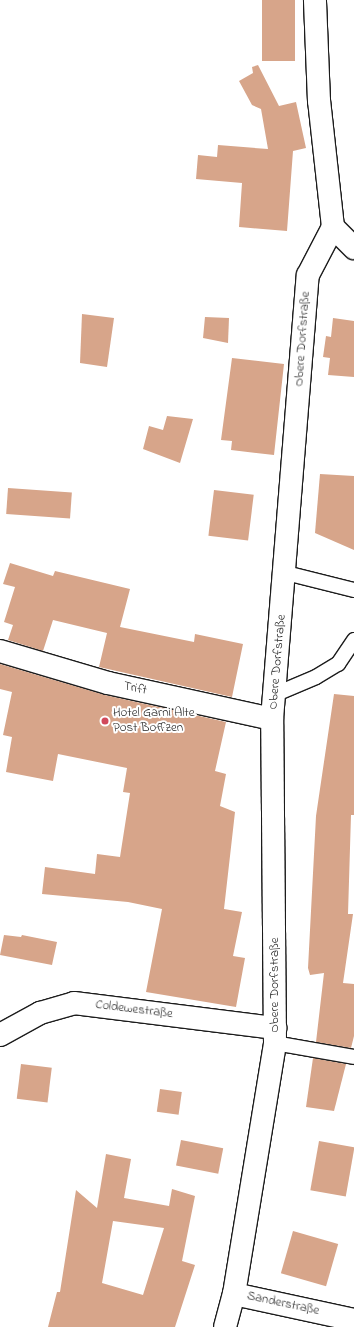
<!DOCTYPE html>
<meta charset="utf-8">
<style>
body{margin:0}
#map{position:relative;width:354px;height:1327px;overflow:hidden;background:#fff;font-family:"Indie Flower",sans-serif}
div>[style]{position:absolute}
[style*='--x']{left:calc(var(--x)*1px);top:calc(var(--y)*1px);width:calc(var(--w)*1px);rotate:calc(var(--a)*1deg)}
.building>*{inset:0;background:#d7a58a;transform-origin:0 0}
.roads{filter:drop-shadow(1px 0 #1c1c1c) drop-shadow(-1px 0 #1c1c1c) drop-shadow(0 1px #1c1c1c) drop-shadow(0 -1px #1c1c1c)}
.service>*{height:14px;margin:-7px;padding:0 7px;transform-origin:7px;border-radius:7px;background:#fff}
.minor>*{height:22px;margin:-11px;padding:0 11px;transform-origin:11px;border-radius:11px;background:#fff}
.dots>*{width:11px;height:11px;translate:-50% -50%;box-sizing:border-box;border:2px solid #fff;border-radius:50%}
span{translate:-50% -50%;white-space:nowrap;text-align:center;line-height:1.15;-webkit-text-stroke:4px #fff;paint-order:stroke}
.street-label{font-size:13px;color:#1c1c1c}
.poi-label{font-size:13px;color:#1c1c1c}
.left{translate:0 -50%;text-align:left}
</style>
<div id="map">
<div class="building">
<i style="left:262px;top:0;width:33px;height:61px"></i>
<i style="clip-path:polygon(258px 65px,279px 106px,296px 102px,306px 148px,293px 151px,287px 231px,239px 227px,242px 183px,196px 179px,198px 155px,217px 157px,218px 145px,268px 149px,261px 109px,252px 105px,239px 81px,253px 73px,252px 67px)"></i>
<i style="clip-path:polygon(82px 314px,114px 318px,107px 367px,80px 363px)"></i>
<i style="clip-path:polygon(205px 317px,229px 318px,228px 343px,203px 338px)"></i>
<i style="clip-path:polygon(333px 318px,354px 321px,354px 377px,328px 375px,330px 358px,323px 357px,326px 336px,331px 337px)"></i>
<i style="clip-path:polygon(232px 358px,284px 364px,274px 455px,231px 450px,232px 441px,221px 440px)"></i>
<i style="clip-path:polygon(167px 416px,193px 419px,180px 463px,143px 449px,149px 426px,163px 430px)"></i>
<i style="clip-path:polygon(320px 474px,354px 476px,354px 550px,315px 533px)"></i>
<i style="left:8px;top:488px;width:64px;height:26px;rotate:4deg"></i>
<i style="left:214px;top:490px;width:40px;height:46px;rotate:7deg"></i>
<i style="clip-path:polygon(10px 563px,53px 576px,55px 571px,130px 589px,120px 627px,194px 642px,195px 634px,243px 644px,232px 697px,99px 667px,107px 633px,53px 620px,43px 651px,8px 640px,13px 625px,4px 622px,15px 587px,3px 584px)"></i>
<i style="clip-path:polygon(0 664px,105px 695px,226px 722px,215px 771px,226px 774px,220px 806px,235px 812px,224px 909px,242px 912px,233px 956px,245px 958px,236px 1007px,146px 992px,162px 909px,128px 902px,42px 894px,45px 867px,95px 874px,97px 854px,120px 857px,130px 793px,123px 792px,127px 768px,58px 754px,53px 781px,6px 772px,12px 737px,3px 735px,12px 692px,0 689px)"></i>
<i style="clip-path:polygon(334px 694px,354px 696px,354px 815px,351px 815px,348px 914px,353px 914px,343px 983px,354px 984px,354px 1036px,351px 1048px,316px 1042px,324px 973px,310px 975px,308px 968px,316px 816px)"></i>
<i style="clip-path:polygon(4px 935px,21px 937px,22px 935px,57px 942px,52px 965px,0 955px)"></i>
<i style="clip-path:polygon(313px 1058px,346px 1064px,334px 1111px,306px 1107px)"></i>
<i style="left:21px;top:1064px;width:31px;height:35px;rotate:7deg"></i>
<i style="left:160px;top:1089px;width:22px;height:23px;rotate:8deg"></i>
<i style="left:181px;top:1140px;width:43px;height:26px;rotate:11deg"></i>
<i style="left:319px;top:1141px;width:36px;height:50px;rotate:10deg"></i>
<i style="clip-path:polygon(evenodd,106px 1154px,131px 1159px,124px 1198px,169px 1206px,172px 1189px,195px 1196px,182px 1261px,195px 1265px,175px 1327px,48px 1327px,57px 1292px,60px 1292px,76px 1190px,97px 1208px,106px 1154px,113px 1221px,164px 1228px,143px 1295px,102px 1283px,113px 1221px)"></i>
<i style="left:293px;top:1231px;width:47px;height:44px;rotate:16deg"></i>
</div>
<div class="roads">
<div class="service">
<i style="--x:286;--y:573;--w:70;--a:14"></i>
<i style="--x:276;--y:694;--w:43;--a:-23"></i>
<i style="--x:316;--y:677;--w:26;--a:-31"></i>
<i style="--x:338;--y:664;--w:29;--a:-56"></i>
<i style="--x:275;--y:1043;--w:80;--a:10"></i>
</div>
<div class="minor">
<i style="--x:333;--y:227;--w:30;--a:45"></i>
<i style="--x:0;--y:651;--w:113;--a:16.5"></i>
<i style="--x:108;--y:683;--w:168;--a:12.4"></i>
<i style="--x:0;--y:1035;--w:46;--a:-28.8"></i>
<i style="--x:40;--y:1013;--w:35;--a:-16"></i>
<i style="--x:74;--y:1003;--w:203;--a:7.1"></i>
<i style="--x:234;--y:1294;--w:123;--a:12.2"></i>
<i style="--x:225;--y:1327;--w:34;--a:-75"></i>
<i style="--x:234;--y:1294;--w:254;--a:-80.7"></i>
<i style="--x:275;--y:1043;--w:324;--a:-90.5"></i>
<i style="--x:272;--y:719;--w:445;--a:-85.4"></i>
<i style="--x:308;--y:275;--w:54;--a:-62.5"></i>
<i style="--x:333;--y:227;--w:127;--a:-96.3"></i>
<i style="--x:319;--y:101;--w:101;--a:-92.3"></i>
</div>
</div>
<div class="dots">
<i style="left:105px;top:721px;background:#d1495b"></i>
</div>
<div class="street-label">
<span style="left:303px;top:339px;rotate:-86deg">Obere Dorfstraße</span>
<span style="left:278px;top:662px;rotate:-85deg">Obere Dorfstraße</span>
<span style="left:135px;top:689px;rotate:12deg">Trift</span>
<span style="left:275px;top:985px;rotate:-90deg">Obere Dorfstraße</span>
<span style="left:134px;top:1010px;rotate:7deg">Coldewestraße</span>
<span style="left:283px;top:1304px;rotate:12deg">Sanderstraße</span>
</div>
<div class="poi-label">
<span class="left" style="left:113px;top:721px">Hotel Garni Alte<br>Post Boffzen</span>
</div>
</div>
